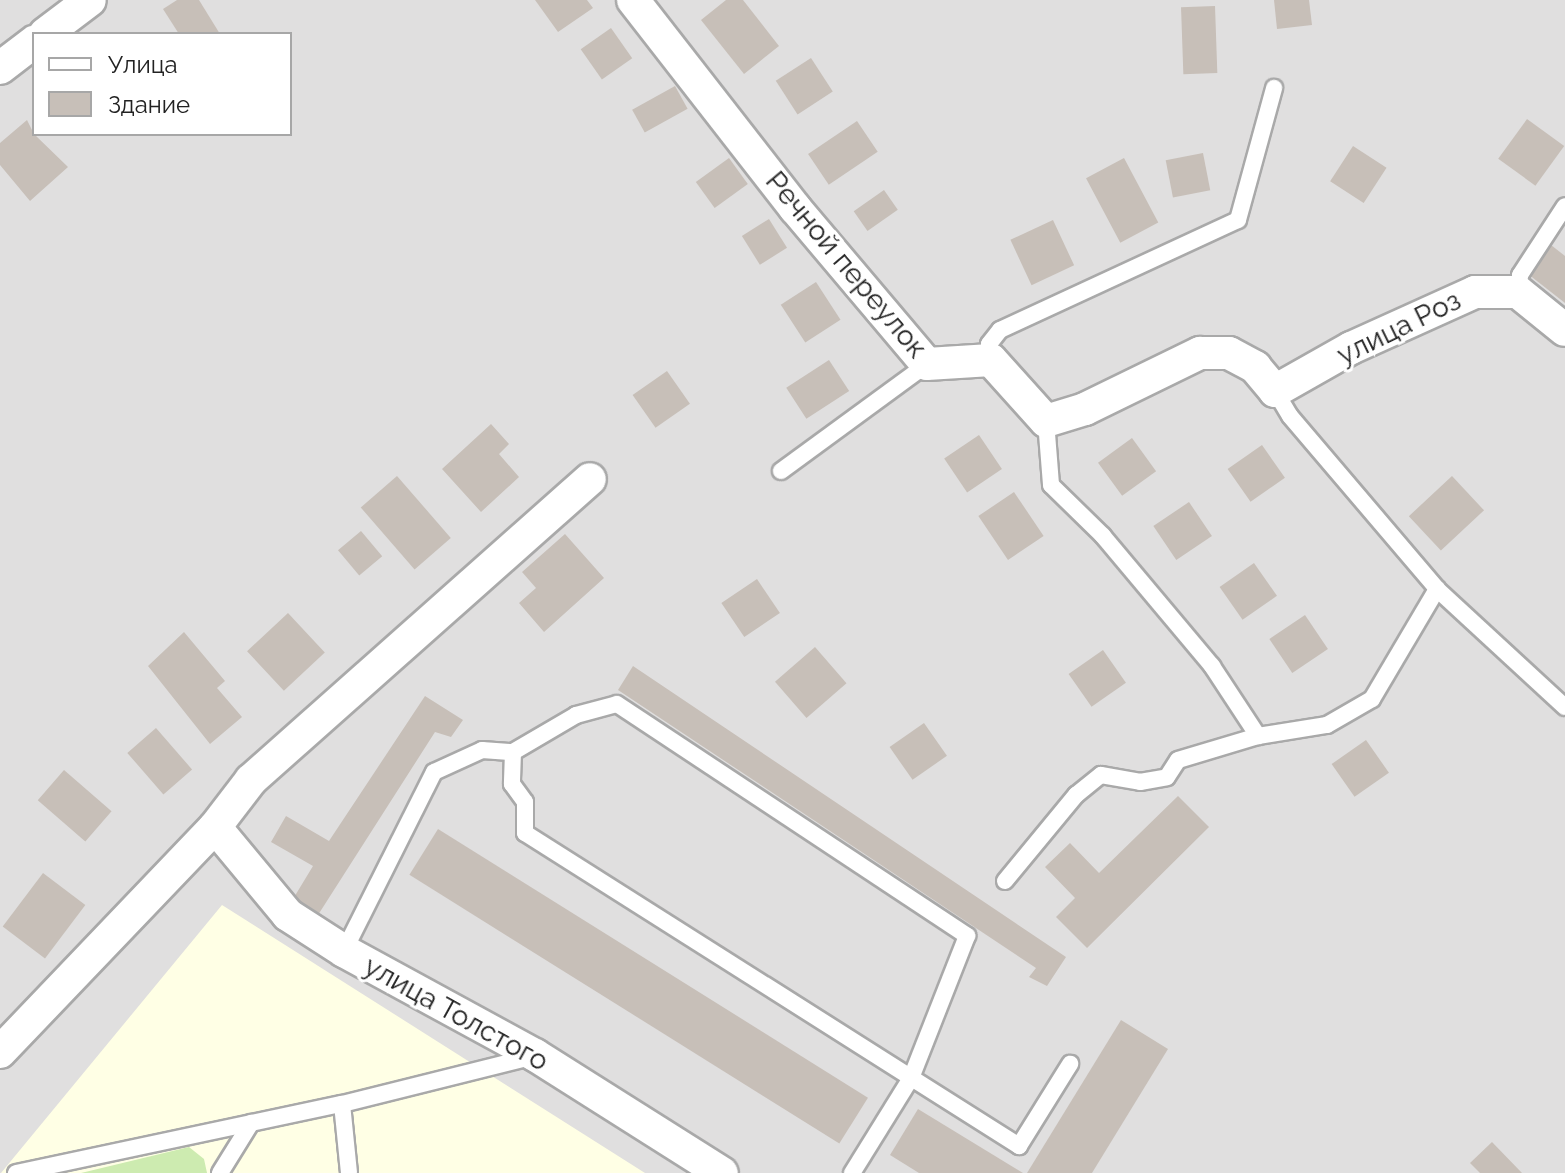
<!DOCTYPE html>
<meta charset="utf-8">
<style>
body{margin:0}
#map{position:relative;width:1565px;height:1173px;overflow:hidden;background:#f2efe9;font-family:Raleway,sans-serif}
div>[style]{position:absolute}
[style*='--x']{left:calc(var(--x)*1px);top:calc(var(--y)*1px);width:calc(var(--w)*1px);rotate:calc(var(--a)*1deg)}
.residential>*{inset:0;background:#e0dfdf}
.education>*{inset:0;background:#ffffe5}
.grass>*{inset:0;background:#cdebb0}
.building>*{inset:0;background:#c7bfb8;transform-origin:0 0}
.roads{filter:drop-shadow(2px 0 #a9a9a9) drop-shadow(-2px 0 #a9a9a9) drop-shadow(0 2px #a9a9a9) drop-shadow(0 -2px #a9a9a9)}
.lane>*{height:16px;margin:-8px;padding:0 8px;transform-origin:8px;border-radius:8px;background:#fff}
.street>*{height:32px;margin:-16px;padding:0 16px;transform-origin:16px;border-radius:16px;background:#fff}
span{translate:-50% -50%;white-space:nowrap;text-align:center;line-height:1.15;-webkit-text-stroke:6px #fff;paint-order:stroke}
.street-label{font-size:28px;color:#222}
.legend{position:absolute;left:32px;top:32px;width:260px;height:104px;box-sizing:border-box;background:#fff;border:2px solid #a7a7a7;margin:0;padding:10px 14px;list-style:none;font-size:24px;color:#222}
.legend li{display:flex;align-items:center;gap:16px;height:40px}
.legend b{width:40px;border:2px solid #a7a7a7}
</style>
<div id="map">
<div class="residential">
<i style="clip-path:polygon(evenodd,0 0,1565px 0,1565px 1173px,0 1173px,0 0,34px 34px,290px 34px,290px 134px,34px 134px,34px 34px)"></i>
</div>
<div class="education">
<i style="clip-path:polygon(222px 905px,645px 1173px,1px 1173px)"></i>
</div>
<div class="grass">
<i style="clip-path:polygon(189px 1147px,204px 1159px,207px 1173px,81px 1173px)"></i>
</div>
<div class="building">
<i style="clip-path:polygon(177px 0,199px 0,220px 34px,179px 34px,163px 9px)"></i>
<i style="clip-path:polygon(535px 0,587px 0,593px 8px,558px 32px)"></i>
<i style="clip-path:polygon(726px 0,743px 0,779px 46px,744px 74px,701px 20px)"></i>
<i style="clip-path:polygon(1274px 0,1309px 0,1312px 25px,1277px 29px)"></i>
<i style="left:1215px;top:6px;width:67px;height:34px;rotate:88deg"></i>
<i style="left:611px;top:28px;width:37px;height:37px;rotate:55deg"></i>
<i style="left:811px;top:58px;width:40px;height:42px;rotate:57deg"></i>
<i style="left:675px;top:86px;width:26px;height:49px;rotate:61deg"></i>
<i style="left:1527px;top:119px;width:46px;height:49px;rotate:36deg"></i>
<i style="clip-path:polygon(27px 120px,34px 134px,68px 167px,30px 201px,0 165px,0 143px)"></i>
<i style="left:857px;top:121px;width:37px;height:59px;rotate:56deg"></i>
<i style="left:1353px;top:146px;width:40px;height:42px;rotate:33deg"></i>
<i style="left:1203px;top:153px;width:38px;height:38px;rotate:79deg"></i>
<i style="left:729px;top:158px;width:32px;height:41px;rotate:54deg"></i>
<i style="left:1124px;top:158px;width:73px;height:43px;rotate:62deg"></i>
<i style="left:884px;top:190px;width:24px;height:37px;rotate:55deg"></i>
<i style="left:769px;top:219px;width:34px;height:32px;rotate:58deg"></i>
<i style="left:1053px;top:220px;width:50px;height:47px;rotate:65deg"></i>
<i style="clip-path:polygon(1551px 245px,1565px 256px,1565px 303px,1528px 274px)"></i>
<i style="left:816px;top:282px;width:45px;height:42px;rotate:57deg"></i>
<i style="left:829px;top:360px;width:37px;height:51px;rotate:57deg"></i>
<i style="left:667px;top:371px;width:40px;height:42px;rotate:55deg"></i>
<i style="clip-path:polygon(491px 424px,509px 444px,499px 454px,519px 477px,481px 512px,442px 469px)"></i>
<i style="left:979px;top:435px;width:41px;height:42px;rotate:56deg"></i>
<i style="left:1132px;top:438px;width:41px;height:42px;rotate:54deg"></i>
<i style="left:1262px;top:445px;width:40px;height:42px;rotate:55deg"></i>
<i style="left:397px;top:476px;width:82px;height:48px;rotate:49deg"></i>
<i style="left:1452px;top:476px;width:47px;height:59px;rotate:47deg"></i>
<i style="left:1014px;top:492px;width:53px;height:43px;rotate:56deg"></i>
<i style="left:1189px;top:502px;width:41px;height:43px;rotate:56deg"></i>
<i style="left:361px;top:531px;width:33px;height:30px;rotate:50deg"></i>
<i style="clip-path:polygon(565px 534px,604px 578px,544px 632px,519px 603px,536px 588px,522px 572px)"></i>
<i style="left:1254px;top:563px;width:40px;height:42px;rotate:55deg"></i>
<i style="left:757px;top:579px;width:41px;height:43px;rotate:56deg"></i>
<i style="left:288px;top:613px;width:54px;height:56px;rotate:47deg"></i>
<i style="left:1305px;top:615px;width:41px;height:43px;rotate:56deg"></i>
<i style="clip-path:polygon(184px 632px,225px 681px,217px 688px,242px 717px,210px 744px,148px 666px)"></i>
<i style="left:815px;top:647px;width:48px;height:53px;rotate:49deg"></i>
<i style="left:1103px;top:650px;width:40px;height:42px;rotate:55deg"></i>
<i style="clip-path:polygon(633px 666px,1066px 957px,1047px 986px,1029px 977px,1036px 968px,618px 690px)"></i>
<i style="clip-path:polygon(425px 696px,463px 720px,451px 737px,435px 732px,318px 915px,293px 899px,313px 866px,271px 842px,286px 816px,329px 841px)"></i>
<i style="left:924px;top:723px;width:40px;height:42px;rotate:55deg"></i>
<i style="left:156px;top:728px;width:55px;height:38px;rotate:49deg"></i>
<i style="left:1366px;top:740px;width:40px;height:42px;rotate:55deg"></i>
<i style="left:64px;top:770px;width:63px;height:40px;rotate:41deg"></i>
<i style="clip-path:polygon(1178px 796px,1209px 827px,1087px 948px,1056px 917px,1075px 898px,1045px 867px,1070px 843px,1099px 873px)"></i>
<i style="left:438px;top:829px;width:507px;height:54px;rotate:32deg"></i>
<i style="left:43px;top:873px;width:53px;height:67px;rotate:37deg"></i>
<i style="clip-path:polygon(1121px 1020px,1168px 1049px,1092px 1173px,1027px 1173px)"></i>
<i style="clip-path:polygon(918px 1109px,1023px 1173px,919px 1173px,890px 1155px)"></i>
<i style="clip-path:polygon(1492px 1142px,1522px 1173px,1480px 1173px,1470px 1163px)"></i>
</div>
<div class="roads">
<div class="lane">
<i style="--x:1518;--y:292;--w:17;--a:-83"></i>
<i style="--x:1520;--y:275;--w:82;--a:-56.9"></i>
<i style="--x:991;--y:360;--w:16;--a:-97"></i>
<i style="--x:989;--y:344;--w:18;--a:-52"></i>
<i style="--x:1000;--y:330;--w:262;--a:-24.8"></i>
<i style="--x:1238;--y:220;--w:137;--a:-74.7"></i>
<i style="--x:1275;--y:391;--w:29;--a:59"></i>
<i style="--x:1290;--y:416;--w:227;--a:49.6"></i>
<i style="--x:1437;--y:589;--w:174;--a:42.7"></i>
<i style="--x:1046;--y:421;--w:64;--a:85.5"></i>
<i style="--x:1051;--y:485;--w:73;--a:44.4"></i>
<i style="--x:1103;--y:536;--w:170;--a:50"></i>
<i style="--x:1212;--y:666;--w:84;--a:56.7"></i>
<i style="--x:781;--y:471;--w:181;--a:-36.2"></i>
<i style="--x:513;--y:752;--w:73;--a:-30.4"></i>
<i style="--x:576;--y:715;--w:42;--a:-15"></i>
<i style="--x:617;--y:704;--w:420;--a:33.5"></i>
<i style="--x:967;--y:936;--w:153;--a:111.5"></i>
<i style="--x:911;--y:1078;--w:112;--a:121.8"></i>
<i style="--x:1005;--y:881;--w:112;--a:-50.5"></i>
<i style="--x:1076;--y:795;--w:32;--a:-39"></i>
<i style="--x:1101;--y:775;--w:40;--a:10"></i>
<i style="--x:1140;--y:782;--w:27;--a:-10"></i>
<i style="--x:1167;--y:777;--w:20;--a:-57"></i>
<i style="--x:1178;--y:760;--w:84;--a:-16.7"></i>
<i style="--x:1258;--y:736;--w:70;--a:-9.1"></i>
<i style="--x:1327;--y:725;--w:52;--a:-30"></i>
<i style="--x:1372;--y:699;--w:128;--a:-59.4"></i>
<i style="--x:344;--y:951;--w:200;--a:-63.3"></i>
<i style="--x:434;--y:772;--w:53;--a:-24.6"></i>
<i style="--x:482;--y:750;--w:31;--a:4"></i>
<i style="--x:513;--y:752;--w:32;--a:92"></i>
<i style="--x:512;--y:784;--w:22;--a:54"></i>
<i style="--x:525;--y:802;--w:31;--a:90"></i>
<i style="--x:525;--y:833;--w:585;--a:32.36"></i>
<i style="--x:1019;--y:1146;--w:97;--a:-58.1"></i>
<i style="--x:342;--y:1104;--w:69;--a:84.2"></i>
<i style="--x:16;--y:1173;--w:333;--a:-12"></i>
<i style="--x:342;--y:1104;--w:198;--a:-14"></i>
<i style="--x:220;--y:1173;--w:59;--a:-58.2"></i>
</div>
<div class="street">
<i style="--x:633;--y:0;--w:264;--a:52.1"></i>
<i style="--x:795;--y:208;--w:204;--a:49.8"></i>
<i style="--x:927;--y:364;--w:64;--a:-3.6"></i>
<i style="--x:991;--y:360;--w:82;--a:48"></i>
<i style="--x:1046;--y:421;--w:41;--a:-17.1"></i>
<i style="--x:1085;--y:409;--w:128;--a:-26"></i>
<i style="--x:1200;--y:353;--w:29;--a:0"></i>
<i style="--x:1229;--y:353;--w:30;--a:28"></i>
<i style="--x:1255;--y:367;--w:31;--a:50"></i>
<i style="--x:1275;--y:391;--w:87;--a:-29.5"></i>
<i style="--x:1351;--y:348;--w:136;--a:-24.3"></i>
<i style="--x:1475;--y:292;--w:43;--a:0"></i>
<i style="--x:1518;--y:292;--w:60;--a:39"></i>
<i style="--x:45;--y:34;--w:56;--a:-37.1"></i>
<i style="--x:0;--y:68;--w:43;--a:-37.4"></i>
<i style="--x:215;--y:827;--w:114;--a:50.3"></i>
<i style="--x:288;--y:915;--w:67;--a:32.7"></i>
<i style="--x:344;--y:951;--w:217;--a:28.6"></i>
<i style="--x:535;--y:1055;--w:221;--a:32.3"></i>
<i style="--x:0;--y:1052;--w:311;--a:-46.3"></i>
<i style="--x:215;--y:827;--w:59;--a:-52.5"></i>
<i style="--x:251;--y:780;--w:453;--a:-41.6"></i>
</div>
</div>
<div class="street-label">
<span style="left:846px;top:265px;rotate:50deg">Речной переулок</span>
<span style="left:1399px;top:328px;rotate:-26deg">улица Роз</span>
<span style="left:456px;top:1014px;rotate:29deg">улица Толстого</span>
</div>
<ul class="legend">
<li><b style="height:10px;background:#fff"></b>Улица</li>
<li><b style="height:22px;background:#c7bfb8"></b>Здание</li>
</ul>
</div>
